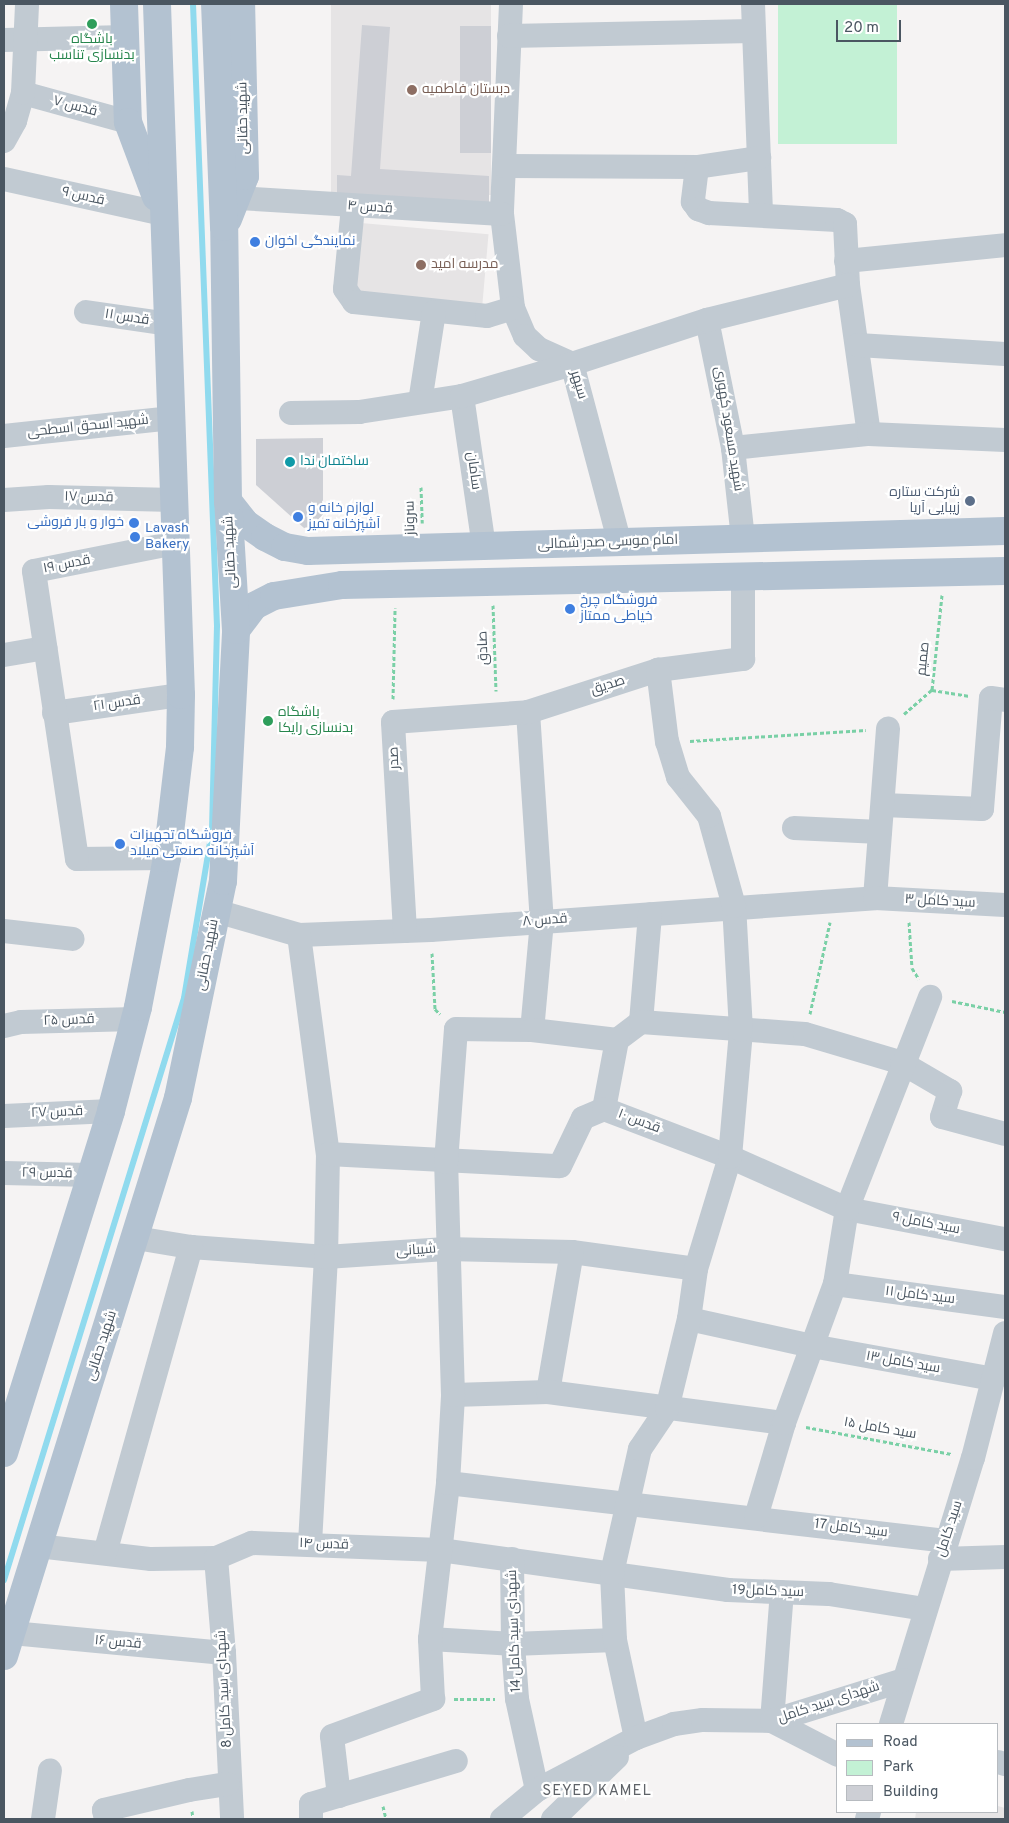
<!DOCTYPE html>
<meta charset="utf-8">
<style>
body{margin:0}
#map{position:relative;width:1009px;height:1823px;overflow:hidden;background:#f5f3f3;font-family:Overpass,Cairo,sans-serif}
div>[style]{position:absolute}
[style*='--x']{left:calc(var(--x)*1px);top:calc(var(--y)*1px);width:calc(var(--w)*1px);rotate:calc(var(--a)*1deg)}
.education>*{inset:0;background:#e6e4e5;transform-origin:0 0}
.green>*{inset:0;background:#c3f1d5;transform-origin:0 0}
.stream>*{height:6px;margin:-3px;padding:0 3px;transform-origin:3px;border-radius:3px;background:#90daee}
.building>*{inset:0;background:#cdcfd5;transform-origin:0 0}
.path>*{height:3px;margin-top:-1.5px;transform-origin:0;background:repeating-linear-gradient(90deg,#7ad0a6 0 4px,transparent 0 6.5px)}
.minor>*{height:24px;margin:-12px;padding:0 12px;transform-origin:12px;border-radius:12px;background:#c1cad2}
.major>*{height:28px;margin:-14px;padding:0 14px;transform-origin:14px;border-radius:14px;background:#b3c2d1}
.dots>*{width:14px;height:14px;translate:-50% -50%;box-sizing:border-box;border:2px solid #fff;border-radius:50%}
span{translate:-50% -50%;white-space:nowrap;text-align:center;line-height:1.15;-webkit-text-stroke:4.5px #fff;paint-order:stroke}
.leisure-label{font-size:14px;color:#27864d}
.left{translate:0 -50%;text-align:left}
.education-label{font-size:14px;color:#785e54}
.street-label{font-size:14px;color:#4a5661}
.shop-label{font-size:14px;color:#366cbe}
.right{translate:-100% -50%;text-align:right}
.culture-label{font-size:14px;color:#0d838f}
.service-label{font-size:14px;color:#4e5e75}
.neighbourhood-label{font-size:15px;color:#5f6368;letter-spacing:1px}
.frame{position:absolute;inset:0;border:5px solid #4a5661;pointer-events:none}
.legend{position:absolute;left:836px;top:1723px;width:162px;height:90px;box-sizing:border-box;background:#fff;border:1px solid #b7bbc0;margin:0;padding:6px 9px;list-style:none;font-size:15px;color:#4a5661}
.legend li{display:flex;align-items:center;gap:10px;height:25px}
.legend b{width:25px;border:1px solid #b7bbc0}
.scale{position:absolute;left:836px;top:20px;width:65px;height:22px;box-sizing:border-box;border:2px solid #4a5661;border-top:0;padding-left:6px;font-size:15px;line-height:18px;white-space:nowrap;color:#4a5661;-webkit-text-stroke:4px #fff;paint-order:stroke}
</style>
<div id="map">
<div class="education">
<i style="left:331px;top:4px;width:160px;height:191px"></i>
<i style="left:361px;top:223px;width:128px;height:72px;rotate:5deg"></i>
<i style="clip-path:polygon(998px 1806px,1005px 1808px,1005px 1819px,915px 1819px,916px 1812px,998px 1812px)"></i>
</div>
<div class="green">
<i style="left:778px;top:4px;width:119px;height:140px"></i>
</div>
<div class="stream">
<i style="--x:4;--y:1580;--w:609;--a:-72.81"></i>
<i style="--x:184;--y:998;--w:170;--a:-80.5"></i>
<i style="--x:212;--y:830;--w:204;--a:-88.6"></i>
<i style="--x:217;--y:626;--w:622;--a:-92.21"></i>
</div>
<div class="building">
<i style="clip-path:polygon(362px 25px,390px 27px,380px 169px,489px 176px,489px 206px,337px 195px,337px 175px,351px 176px)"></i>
<i style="left:460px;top:26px;width:31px;height:127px"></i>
<i style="clip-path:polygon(323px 438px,323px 526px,304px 528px,256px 485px,256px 439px)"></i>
</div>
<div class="path">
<i style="--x:421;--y:487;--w:36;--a:88"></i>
<i style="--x:942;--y:595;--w:96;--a:96"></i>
<i style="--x:932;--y:690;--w:38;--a:9"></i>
<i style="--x:493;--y:605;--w:86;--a:88"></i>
<i style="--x:393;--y:699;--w:91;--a:-88.7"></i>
<i style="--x:904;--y:714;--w:37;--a:-41"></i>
<i style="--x:690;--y:741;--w:176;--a:-3.6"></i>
<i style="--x:909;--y:922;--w:46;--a:86.3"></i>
<i style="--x:912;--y:968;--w:13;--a:58"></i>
<i style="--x:432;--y:953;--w:56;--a:86.9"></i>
<i style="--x:435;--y:1009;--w:7;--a:45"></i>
<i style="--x:952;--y:1001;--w:54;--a:11.7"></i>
<i style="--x:810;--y:1014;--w:94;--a:-77.7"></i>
<i style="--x:806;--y:1427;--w:148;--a:10.5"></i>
<i style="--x:454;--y:1699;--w:41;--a:0"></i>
<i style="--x:383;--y:1806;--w:13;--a:77"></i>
<i style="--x:192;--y:1811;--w:8;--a:83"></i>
</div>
<div class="minor">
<i style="--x:511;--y:4;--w:210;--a:92.5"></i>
<i style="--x:502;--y:214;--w:95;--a:83.3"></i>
<i style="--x:513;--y:308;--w:30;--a:67"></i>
<i style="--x:525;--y:336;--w:19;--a:43"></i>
<i style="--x:539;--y:349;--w:36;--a:24"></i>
<i style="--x:753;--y:4;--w:211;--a:87.8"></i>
<i style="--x:509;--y:36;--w:244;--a:-1.2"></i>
<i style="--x:4;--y:40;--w:121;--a:-1.4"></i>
<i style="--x:23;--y:93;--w:109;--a:15.4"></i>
<i style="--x:4;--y:141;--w:23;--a:-61"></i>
<i style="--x:15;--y:121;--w:29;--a:-74"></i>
<i style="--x:23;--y:93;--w:89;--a:-87.4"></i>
<i style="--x:504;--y:166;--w:193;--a:0.3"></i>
<i style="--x:697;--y:167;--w:63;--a:-8.3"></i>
<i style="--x:697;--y:167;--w:35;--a:97"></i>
<i style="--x:693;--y:202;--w:9;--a:54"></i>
<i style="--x:698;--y:209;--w:12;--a:20"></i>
<i style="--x:709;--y:213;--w:128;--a:3.1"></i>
<i style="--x:837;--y:220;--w:9;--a:27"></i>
<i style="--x:845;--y:224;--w:61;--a:87.2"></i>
<i style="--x:848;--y:285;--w:150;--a:82"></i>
<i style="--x:4;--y:179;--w:163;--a:12.4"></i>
<i style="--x:238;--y:198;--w:264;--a:3.5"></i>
<i style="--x:353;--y:207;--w:82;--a:95.6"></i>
<i style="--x:345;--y:289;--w:16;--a:55"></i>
<i style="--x:354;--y:302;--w:134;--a:6"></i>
<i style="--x:487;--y:316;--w:27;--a:-17"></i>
<i style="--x:846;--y:261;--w:160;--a:-5.7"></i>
<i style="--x:86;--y:312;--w:83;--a:8.3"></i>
<i style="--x:707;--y:320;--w:131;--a:78.5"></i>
<i style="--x:733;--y:448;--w:91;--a:83.7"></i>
<i style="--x:858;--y:345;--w:147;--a:3.5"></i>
<i style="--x:462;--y:396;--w:153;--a:81.7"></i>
<i style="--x:420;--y:402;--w:91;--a:-81.2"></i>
<i style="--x:291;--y:413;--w:68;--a:-0.8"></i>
<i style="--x:359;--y:412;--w:104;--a:-8.8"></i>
<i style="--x:462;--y:396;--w:115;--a:-16.2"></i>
<i style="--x:4;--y:436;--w:169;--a:-6.1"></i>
<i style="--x:733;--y:448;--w:137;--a:-5.9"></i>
<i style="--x:869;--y:434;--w:136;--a:2.5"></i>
<i style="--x:4;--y:500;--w:45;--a:-3.8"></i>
<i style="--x:49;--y:497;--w:125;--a:1.4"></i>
<i style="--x:620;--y:544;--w:186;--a:-104.9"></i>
<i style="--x:572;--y:364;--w:142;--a:-18.1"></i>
<i style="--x:707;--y:320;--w:145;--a:-13.9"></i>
<i style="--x:4;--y:655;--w:42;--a:-9.7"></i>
<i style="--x:528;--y:712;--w:209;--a:86.2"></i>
<i style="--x:542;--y:921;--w:109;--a:95.2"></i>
<i style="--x:54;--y:713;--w:128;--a:-8.1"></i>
<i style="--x:883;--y:805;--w:99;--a:2.3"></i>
<i style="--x:982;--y:809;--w:111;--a:-85.4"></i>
<i style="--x:991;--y:698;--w:14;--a:8"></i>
<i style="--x:794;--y:828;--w:86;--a:2.7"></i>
<i style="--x:167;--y:858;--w:90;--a:179.4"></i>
<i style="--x:77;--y:859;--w:291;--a:-98.5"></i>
<i style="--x:34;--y:571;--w:144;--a:-11.2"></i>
<i style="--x:875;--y:898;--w:170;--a:-85.6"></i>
<i style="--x:216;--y:911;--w:86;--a:16.1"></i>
<i style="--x:299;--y:935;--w:132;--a:-2.2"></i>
<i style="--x:431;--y:930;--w:445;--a:-4.1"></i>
<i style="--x:875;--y:898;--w:130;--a:3.1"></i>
<i style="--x:4;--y:931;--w:69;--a:6.6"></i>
<i style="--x:405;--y:931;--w:209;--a:-93.3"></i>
<i style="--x:393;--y:722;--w:135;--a:-4.2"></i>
<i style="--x:528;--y:712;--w:137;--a:-17.9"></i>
<i style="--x:658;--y:670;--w:86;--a:-7.4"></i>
<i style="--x:743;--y:659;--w:83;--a:-90"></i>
<i style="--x:299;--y:935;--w:221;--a:82.5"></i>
<i style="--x:328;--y:1154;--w:103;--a:91.1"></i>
<i style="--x:326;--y:1257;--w:287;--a:93.2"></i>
<i style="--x:641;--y:1022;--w:108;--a:-85.2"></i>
<i style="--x:4;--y:1026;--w:17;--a:-13"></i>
<i style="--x:21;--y:1022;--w:114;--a:-1.5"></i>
<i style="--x:604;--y:1109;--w:70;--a:-79.3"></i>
<i style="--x:617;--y:1040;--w:30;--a:-37"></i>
<i style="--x:641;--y:1022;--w:164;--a:4.2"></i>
<i style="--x:805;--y:1034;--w:101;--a:16.6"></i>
<i style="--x:902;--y:1063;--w:56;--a:30.3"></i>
<i style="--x:950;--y:1091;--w:27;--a:107"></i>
<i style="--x:942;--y:1117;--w:65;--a:15.1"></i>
<i style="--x:4;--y:1116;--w:107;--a:-2.7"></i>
<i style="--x:328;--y:1154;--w:232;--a:3"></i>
<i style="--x:560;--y:1166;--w:53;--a:-64.4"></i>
<i style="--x:583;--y:1118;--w:23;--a:-23"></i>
<i style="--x:604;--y:1109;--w:135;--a:20.9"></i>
<i style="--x:730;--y:1157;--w:128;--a:24"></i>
<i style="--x:847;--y:1209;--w:161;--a:10.8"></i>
<i style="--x:4;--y:1173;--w:86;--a:1.3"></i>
<i style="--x:136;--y:1238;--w:56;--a:9.3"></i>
<i style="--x:191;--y:1247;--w:135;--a:4.2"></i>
<i style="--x:326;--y:1257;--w:120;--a:-3.8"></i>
<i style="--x:446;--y:1249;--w:126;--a:1.4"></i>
<i style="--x:572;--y:1252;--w:125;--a:7.8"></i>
<i style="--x:835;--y:1284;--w:172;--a:7.7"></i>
<i style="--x:689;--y:1319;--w:126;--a:12.4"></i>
<i style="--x:812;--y:1346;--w:185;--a:10.3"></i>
<i style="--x:548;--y:1392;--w:142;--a:-80.3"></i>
<i style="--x:453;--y:1395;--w:95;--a:-1.8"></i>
<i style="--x:548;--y:1392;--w:238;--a:7.5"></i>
<i style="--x:448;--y:1483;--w:501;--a:6.64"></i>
<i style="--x:756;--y:1517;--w:98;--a:-73.4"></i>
<i style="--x:784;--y:1423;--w:148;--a:-69.9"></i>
<i style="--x:835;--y:1284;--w:76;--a:-80.9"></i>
<i style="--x:847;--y:1209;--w:228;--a:-68.6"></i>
<i style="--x:38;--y:1546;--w:114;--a:6.6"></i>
<i style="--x:151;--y:1559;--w:65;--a:-0.9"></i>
<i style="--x:216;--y:1558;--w:39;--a:-23"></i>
<i style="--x:252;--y:1543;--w:188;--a:2.1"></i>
<i style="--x:440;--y:1550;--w:291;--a:7.9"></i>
<i style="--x:728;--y:1590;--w:101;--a:2.3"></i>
<i style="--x:829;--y:1594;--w:97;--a:8.9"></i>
<i style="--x:105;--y:1553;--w:318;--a:-74.3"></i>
<i style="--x:216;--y:1558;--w:95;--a:85.2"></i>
<i style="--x:224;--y:1653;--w:166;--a:87.2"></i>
<i style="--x:512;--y:1559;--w:85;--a:89.3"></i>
<i style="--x:513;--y:1644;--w:55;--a:85.8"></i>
<i style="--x:517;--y:1699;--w:93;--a:77.6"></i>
<i style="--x:940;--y:1559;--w:65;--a:-1.8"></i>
<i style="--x:12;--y:1633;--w:213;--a:5.4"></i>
<i style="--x:430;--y:1639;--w:83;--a:3.4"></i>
<i style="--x:513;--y:1644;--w:102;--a:-2.2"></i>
<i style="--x:772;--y:1721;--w:129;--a:-85.6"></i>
<i style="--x:772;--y:1721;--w:74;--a:27.3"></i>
<i style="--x:891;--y:1724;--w:278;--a:-72.9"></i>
<i style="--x:973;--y:1458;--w:129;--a:-75.6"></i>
<i style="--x:636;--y:1738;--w:100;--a:-102.1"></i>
<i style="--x:615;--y:1640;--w:67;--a:-92.6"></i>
<i style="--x:612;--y:1573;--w:127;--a:-77.3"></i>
<i style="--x:640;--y:1449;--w:48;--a:-56"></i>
<i style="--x:667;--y:1409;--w:93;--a:-76.3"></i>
<i style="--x:689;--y:1319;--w:50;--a:-82"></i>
<i style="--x:696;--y:1269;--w:117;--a:-73.1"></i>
<i style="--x:730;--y:1157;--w:127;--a:-85"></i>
<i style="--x:741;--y:1030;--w:124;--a:-93.2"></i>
<i style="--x:734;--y:906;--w:93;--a:-105.5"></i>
<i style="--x:709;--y:816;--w:50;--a:-128.5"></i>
<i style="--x:678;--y:777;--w:37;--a:-107"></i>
<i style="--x:667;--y:742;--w:73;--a:-97.1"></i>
<i style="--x:998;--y:1762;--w:7;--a:16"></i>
<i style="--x:339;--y:1796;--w:60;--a:-96.7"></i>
<i style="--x:332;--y:1736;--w:108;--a:-20.1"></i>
<i style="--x:433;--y:1699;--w:60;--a:-92.9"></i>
<i style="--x:430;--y:1639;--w:157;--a:-83.4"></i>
<i style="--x:448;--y:1483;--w:88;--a:-86.7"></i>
<i style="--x:453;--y:1395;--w:233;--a:-91.7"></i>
<i style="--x:446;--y:1162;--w:133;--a:-85.7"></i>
<i style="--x:456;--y:1029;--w:76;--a:0.8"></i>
<i style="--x:532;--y:1030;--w:86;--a:6.7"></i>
<i style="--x:43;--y:1819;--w:49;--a:-81.9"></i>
<i style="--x:106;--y:1819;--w:9;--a:-103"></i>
<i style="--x:104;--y:1810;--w:87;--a:-13.2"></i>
<i style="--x:189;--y:1790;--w:39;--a:-9"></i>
<i style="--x:311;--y:1819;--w:15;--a:-90"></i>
<i style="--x:311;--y:1804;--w:151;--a:-16.5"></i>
<i style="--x:502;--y:1819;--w:45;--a:-39.6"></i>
<i style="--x:537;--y:1790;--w:112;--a:-27.7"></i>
<i style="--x:636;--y:1738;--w:40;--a:-20.2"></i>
<i style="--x:674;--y:1724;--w:29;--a:-8"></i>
<i style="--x:703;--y:1720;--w:69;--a:0.8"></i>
<i style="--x:772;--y:1721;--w:138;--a:-17.3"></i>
<i style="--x:553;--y:1819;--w:89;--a:-44.1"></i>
<i style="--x:867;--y:1819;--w:7;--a:-74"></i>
</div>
<div class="major">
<i style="--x:124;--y:4;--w:118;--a:88.1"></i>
<i style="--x:128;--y:122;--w:80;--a:69.5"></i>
<i style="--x:228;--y:219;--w:46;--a:-68.4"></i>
<i style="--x:245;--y:176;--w:172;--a:-91.3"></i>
<i style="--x:228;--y:501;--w:28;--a:52"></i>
<i style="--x:245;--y:523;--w:24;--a:35"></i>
<i style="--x:265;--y:537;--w:22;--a:27"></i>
<i style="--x:285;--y:547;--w:23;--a:10"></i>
<i style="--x:308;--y:551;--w:697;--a:-1.64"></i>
<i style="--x:236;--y:630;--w:30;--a:-53"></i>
<i style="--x:254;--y:606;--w:22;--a:-27"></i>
<i style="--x:274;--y:596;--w:69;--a:-9.2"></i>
<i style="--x:342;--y:585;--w:663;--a:-1.21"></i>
<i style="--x:4;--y:1453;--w:358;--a:-72.6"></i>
<i style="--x:111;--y:1111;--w:107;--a:-75.4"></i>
<i style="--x:138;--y:1007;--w:152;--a:-79"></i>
<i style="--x:167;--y:858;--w:112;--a:-83.3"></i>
<i style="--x:180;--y:747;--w:52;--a:-88.9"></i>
<i style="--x:181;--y:695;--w:691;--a:-91.99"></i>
<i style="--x:4;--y:1656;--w:584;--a:-72.68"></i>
<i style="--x:178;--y:1098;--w:222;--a:-78.3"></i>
<i style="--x:223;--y:881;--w:251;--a:-87"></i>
<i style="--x:236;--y:630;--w:129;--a:-93.5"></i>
<i style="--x:228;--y:501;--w:274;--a:-90.8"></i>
<i style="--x:224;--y:227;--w:223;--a:-92.3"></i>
</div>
<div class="dots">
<i style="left:92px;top:24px;background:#2e9e5b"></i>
<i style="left:412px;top:90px;background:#8d6e63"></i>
<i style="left:255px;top:242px;background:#3f7fe0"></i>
<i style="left:421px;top:265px;background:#8d6e63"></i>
<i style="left:290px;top:462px;background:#0f9aa8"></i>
<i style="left:970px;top:501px;background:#5c6f8a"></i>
<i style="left:298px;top:517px;background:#3f7fe0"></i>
<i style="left:134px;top:523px;background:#3f7fe0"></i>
<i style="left:135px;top:537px;background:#3f7fe0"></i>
<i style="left:570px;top:609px;background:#3f7fe0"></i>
<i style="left:268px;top:721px;background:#2e9e5b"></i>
<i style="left:120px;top:844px;background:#3f7fe0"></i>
</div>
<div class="leisure-label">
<span style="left:92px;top:48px">باشگاه<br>بدنسازی تناسب</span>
<span class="left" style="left:278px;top:721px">باشگاه<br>بدنسازی رایکا</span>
</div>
<div class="education-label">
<span class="left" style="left:422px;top:90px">دبستان فاطمیه</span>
<span class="left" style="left:431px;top:265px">مدرسه امید</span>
</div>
<div class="street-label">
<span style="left:75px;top:107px;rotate:15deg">قدس ۷</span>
<span style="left:244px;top:118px;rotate:-91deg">شهید حقانی</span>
<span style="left:83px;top:197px;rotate:13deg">قدس ۹</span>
<span style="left:370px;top:208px;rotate:4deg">قدس ۴</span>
<span style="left:127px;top:318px;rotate:9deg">قدس ۱۱</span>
<span style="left:578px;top:385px;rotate:73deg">سپهر</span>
<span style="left:88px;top:427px;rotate:-6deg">شهید اسحق اسطحی</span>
<span style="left:728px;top:429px;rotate:81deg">شهید مسعود کهوری</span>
<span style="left:473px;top:471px;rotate:82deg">سامان</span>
<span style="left:89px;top:498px;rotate:1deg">قدس ۱۷</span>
<span style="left:411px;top:518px;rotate:-92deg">سروناز</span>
<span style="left:608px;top:543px;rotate:-2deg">امام موسی صدر شمالی</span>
<span style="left:231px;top:552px;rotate:-93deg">شهید حقانی</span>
<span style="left:67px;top:565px;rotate:-11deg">قدس ۱۹</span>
<span style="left:484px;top:648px;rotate:-92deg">صادق</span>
<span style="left:924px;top:659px;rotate:-84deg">صمیم</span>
<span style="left:608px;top:686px;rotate:-18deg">صدیق</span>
<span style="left:117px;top:704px;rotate:-8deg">قدس ۲۱</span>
<span style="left:395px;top:758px;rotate:-93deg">صدر</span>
<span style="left:940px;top:902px;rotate:3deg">سید کامل ۳</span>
<span style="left:545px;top:921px;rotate:-4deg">قدس ۸</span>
<span style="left:208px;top:955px;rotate:-79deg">شهید حقانی</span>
<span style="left:69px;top:1021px;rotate:-2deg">قدس ۲۵</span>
<span style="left:57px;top:1113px;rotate:-2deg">قدس ۲۷</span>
<span style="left:639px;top:1122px;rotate:21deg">قدس ۱۰</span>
<span style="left:47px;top:1174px;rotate:1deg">قدس ۲۹</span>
<span style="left:926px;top:1224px;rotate:11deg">سید کامل ۹</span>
<span style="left:416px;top:1251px;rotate:-4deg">شیبانی</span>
<span style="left:920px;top:1296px;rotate:7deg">سید کامل ۱۱</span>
<span style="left:102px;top:1346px;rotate:-72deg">شهید حقانی</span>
<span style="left:903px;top:1363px;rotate:10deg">سید کامل ۱۳</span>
<span style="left:880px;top:1429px;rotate:10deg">سید کامل ۱۵</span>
<span style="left:851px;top:1529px;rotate:7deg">سید کامل 17</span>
<span style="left:950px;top:1529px;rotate:-72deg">سید کامل</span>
<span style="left:324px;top:1545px;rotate:2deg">قدس ۱۴</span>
<span style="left:768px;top:1592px;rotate:2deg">سید کامل19</span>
<span style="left:515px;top:1631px;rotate:-92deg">شهدای سید کامل 14</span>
<span style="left:118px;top:1643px;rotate:5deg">قدس ۱۶</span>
<span style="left:225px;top:1689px;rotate:-93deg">شهدای سید کامل 8</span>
<span style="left:829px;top:1703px;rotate:-18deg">شهدای سید کامل</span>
</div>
<div class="shop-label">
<span class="left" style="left:265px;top:242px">نمایندگی اخوان</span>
<span class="left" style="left:308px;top:517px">لوازم خانه و<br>آشپزخانه تمیز</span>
<span class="right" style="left:124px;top:523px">خوار و بار فروشی</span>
<span class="left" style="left:145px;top:537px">Lavash<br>Bakery</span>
<span class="left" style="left:580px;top:609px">فروشگاه چرخ<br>خیاطی ممتاز</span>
<span class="left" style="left:130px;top:844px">فروشگاه تجهیزات<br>آشپزخانه صنعتی میلاد</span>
</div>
<div class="culture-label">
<span class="left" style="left:300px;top:462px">ساختمان ندا</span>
</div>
<div class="service-label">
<span class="right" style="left:960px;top:501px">شرکت ستاره<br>زیبایی آریا</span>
</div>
<div class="neighbourhood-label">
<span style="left:597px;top:1792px">SEYED KAMEL</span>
</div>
<div class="frame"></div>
<ul class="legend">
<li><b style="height:6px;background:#b3c2d1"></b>Road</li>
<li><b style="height:14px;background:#c3f1d5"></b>Park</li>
<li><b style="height:14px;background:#cdcfd5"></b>Building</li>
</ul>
<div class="scale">20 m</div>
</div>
